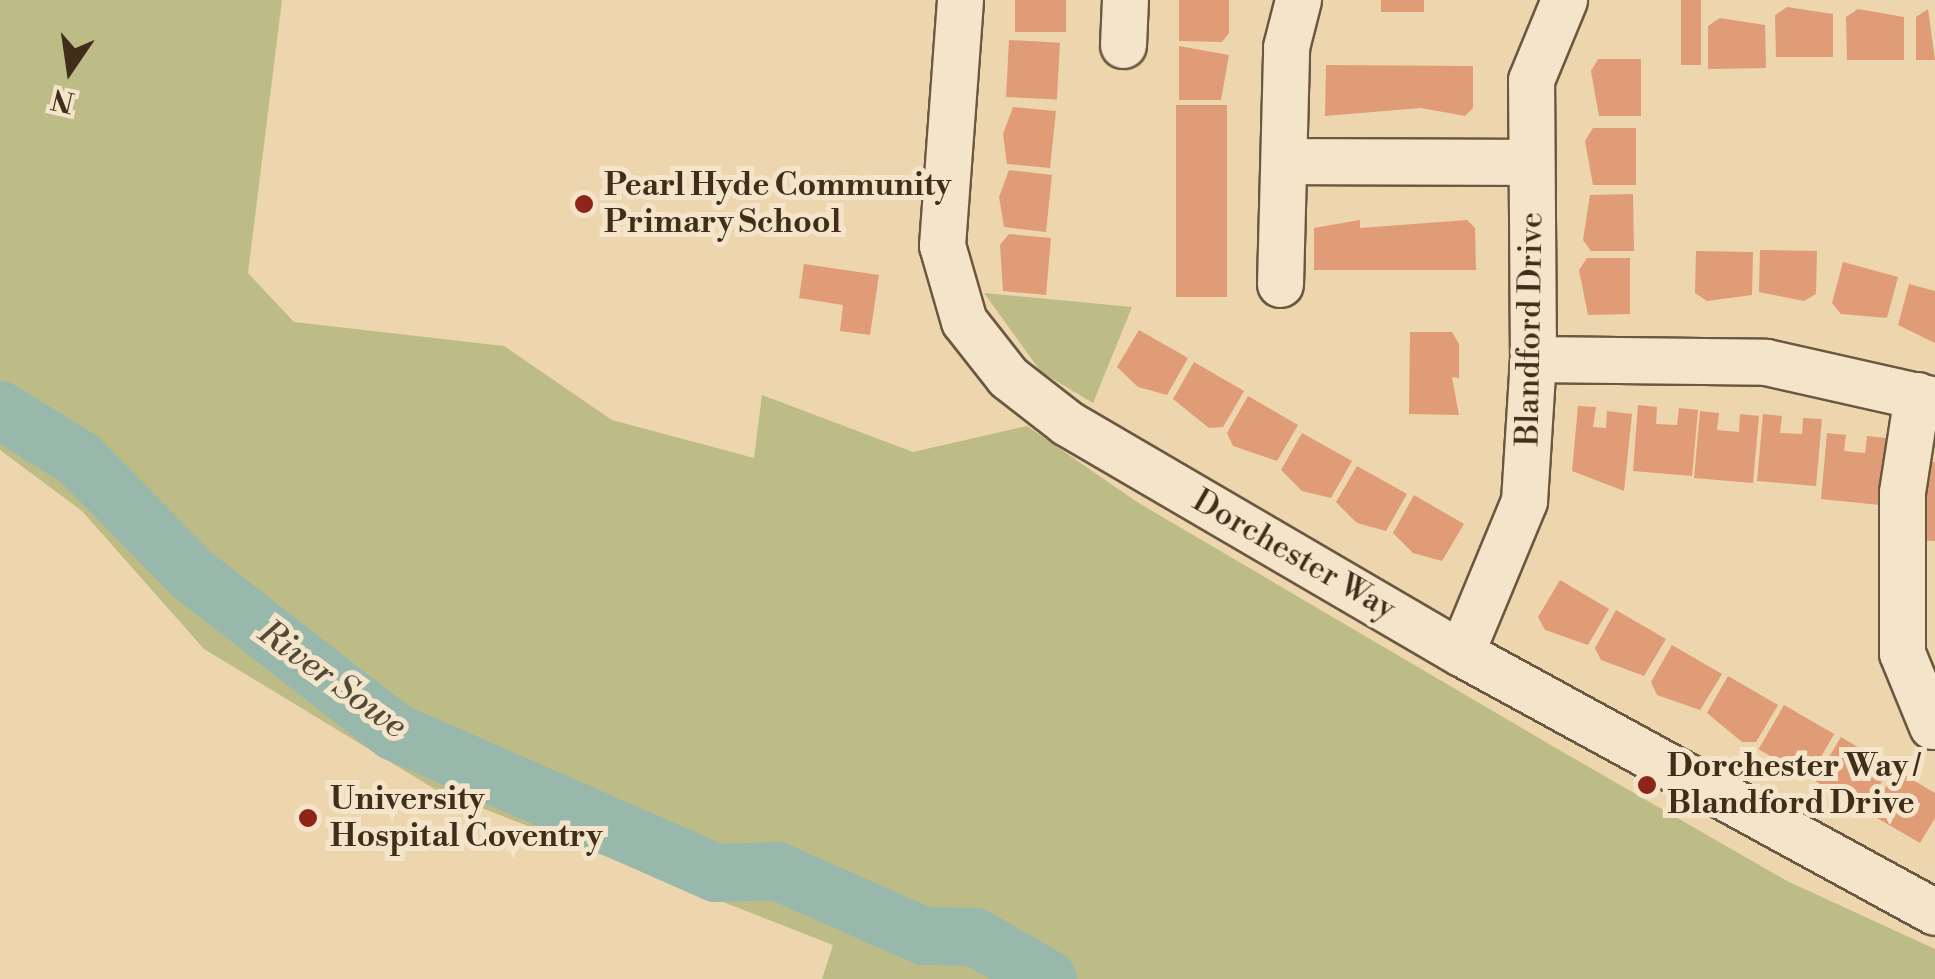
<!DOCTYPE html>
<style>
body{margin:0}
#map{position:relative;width:1935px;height:979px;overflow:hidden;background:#edd5ae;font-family:"Libre Bodoni",serif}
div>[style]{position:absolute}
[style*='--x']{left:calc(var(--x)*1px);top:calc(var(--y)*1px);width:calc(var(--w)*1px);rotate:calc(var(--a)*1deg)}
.green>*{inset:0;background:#bdbc87}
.river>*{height:58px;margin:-29px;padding:0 29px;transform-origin:29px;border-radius:29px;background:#99b8ac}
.building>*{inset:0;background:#e09c77;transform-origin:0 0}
.roads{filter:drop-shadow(2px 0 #6b5840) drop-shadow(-2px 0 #6b5840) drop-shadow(0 2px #6b5840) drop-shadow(0 -2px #6b5840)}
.minor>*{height:45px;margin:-22.5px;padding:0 22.5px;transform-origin:22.5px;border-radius:22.5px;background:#f3e4ca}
.dots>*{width:28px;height:28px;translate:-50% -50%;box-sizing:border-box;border:5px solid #f3e4ca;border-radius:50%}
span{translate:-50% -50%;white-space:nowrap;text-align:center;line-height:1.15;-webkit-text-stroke:10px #f3e4ca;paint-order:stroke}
.poi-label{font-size:32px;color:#402e1b;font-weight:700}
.left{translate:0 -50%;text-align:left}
.street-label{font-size:32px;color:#402e1b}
.water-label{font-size:35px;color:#524a38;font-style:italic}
.north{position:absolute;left:20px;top:20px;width:100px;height:100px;-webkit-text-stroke:8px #f3e4ca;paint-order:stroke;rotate:193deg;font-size:28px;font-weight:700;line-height:40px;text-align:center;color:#402e1b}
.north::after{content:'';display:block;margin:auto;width:35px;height:45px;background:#402e1b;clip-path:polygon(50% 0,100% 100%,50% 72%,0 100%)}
</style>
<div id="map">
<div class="green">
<i style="clip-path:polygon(0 0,282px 0,248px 273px,294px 322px,504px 346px,612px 420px,754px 458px,762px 395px,913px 452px,1027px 426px,1137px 502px,1554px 747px,1787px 881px,1935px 949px,1935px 979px,822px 979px,833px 945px,438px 791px,204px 649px,82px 511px,0 450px)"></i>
<i style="clip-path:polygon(984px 293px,1132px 307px,1093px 403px,1041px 372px)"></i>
</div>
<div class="river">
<i style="--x:0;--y:410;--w:93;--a:31.8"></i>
<i style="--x:79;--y:459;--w:163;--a:45.5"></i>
<i style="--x:193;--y:575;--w:256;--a:37.9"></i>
<i style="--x:395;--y:732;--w:351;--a:23.7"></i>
<i style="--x:716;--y:873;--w:61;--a:-1.9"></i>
<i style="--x:777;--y:871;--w:161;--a:23.9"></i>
<i style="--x:924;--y:936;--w:51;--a:1.1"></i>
<i style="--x:975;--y:937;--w:84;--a:29.9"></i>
</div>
<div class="building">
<i style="left:1015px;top:0;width:51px;height:32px"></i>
<i style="clip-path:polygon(1179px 0,1229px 0,1229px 33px,1222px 42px,1179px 41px)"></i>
<i style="left:1381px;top:0;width:43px;height:12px"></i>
<i style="left:1681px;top:0;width:20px;height:65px"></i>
<i style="clip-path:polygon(1787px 7px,1833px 14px,1833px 57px,1776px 57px,1775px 15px)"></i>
<i style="clip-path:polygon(1858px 9px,1904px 17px,1904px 60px,1847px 60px,1846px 17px)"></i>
<i style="clip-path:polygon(1928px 9px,1935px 60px,1916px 60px,1916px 17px)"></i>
<i style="clip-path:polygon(1720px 18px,1765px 25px,1766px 68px,1708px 69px,1708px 26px)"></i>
<i style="left:1009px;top:40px;width:51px;height:57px;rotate:3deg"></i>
<i style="clip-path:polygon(1179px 46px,1229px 55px,1221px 100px,1179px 100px)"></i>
<i style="clip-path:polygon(1598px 59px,1641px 59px,1641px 116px,1599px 116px,1591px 71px)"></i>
<i style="clip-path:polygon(1326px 65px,1473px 66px,1473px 108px,1465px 116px,1421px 108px,1325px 116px)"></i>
<i style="left:1176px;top:105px;width:51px;height:192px"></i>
<i style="clip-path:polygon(1013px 107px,1056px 111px,1050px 168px,1007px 164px,1003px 134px)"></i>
<i style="clip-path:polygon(1593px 128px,1636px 128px,1636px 185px,1593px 185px,1585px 141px)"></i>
<i style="clip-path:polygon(1009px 170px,1052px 175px,1046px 232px,1004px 227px,999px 197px)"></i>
<i style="clip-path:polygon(1633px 194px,1634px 251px,1591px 251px,1583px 240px,1590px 195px)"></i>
<i style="clip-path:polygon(1360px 220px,1360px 228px,1467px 220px,1475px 228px,1476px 270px,1314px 270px,1314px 228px)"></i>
<i style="clip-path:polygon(1009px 234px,1051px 238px,1046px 295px,1003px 291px,1000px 245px)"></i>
<i style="clip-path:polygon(1760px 250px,1817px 251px,1816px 294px,1804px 301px,1759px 292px)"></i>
<i style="clip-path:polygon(1696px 251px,1753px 252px,1752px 295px,1707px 301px,1695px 293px)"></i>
<i style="clip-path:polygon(1587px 258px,1630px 258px,1630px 314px,1588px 315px,1579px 270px)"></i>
<i style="clip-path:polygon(1843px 262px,1898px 277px,1887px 318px,1841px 314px,1832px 303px)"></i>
<i style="clip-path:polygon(804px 264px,879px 275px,870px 335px,840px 331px,843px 305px,799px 298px)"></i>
<i style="clip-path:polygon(1909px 284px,1935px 291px,1935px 343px,1898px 325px)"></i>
<i style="clip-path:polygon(1139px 330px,1188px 358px,1167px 395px,1138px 387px,1117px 367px)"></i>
<i style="clip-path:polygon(1410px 332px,1452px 332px,1459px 344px,1459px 378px,1452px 377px,1459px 415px,1409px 414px)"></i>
<i style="clip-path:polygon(1194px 362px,1244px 391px,1223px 427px,1209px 428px,1173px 399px)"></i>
<i style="clip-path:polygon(1248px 396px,1298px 425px,1277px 461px,1233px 446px,1227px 433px)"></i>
<i style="clip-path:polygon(1638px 405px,1657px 407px,1656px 424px,1677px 425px,1679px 408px,1698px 410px,1692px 476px,1633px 471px)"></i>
<i style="clip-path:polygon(1578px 406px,1596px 407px,1593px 427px,1606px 428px,1607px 411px,1632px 414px,1624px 491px,1572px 471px)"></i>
<i style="clip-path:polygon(1700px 411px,1719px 413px,1717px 430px,1739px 432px,1740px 414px,1759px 416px,1753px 483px,1694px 478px)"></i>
<i style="clip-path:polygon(1763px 414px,1782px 416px,1780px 433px,1802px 434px,1803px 418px,1822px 419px,1816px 486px,1757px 481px)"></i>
<i style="clip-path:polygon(1302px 433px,1352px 461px,1331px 498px,1302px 491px,1281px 470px)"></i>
<i style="clip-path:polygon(1827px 433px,1846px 435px,1844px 451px,1865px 453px,1867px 436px,1886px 438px,1880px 505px,1821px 499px)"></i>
<i style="clip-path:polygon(1917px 461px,1935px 462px,1935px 541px,1913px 540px)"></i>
<i style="clip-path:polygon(1357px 466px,1407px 494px,1386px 531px,1357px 523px,1336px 502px)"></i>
<i style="clip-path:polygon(1414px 495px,1464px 524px,1442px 561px,1413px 553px,1393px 533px)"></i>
<i style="clip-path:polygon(1560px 580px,1609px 609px,1588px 645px,1545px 630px,1538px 617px)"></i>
<i style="clip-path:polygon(1616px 610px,1666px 639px,1644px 676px,1601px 660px,1595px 648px)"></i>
<i style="clip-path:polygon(1672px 645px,1722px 674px,1700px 710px,1657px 695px,1651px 682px)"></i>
<i style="clip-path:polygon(1728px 676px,1778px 705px,1756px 742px,1742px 742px,1707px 713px)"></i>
<i style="left:1784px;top:705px;width:58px;height:51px;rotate:30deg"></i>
<i style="left:1841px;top:737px;width:58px;height:51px;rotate:31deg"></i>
<i style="clip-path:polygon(1896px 770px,1935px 793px,1935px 818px,1920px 843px,1870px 814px)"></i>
</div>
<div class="roads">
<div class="minor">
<i style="--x:960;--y:0;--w:246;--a:94.2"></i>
<i style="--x:942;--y:245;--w:79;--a:73.9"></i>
<i style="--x:964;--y:321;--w:71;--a:51.8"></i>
<i style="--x:1008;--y:377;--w:75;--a:37.9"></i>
<i style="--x:1067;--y:423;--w:456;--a:30.3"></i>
<i style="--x:1461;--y:653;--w:540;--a:28.65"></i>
<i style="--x:1123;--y:45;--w:45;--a:-87.5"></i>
<i style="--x:1287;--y:161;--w:243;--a:0.2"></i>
<i style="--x:1280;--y:284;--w:237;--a:-88.5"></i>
<i style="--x:1286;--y:47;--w:49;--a:-75.7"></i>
<i style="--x:1533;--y:359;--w:233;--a:0.7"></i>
<i style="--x:1766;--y:362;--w:173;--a:12.7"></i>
<i style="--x:1917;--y:395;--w:98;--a:98.8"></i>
<i style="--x:1902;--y:492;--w:161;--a:90"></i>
<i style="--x:1902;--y:653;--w:79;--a:67.7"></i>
<i style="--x:1461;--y:653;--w:165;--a:-67.5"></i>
<i style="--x:1524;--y:501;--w:142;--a:-86.4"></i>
<i style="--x:1533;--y:359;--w:279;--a:-90.4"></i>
<i style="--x:1531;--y:80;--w:87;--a:-67.6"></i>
</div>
</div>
<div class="dots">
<i style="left:584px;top:204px;background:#8f2418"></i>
<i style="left:1647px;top:785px;background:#8f2418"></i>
<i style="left:308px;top:818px;background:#8f2418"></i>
</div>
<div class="poi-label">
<span class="left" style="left:604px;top:204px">Pearl Hyde Community<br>Primary School</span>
<span class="left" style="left:1667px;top:785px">Dorchester Way /<br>Blandford Drive</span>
<span class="left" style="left:330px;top:818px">University<br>Hospital Coventry</span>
</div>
<div class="street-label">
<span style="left:1530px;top:329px;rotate:-89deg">Blandford Drive</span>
<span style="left:1294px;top:555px;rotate:30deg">Dorchester Way</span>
</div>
<div class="water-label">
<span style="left:332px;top:680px;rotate:36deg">River Sowe</span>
</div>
<div class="north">N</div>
</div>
